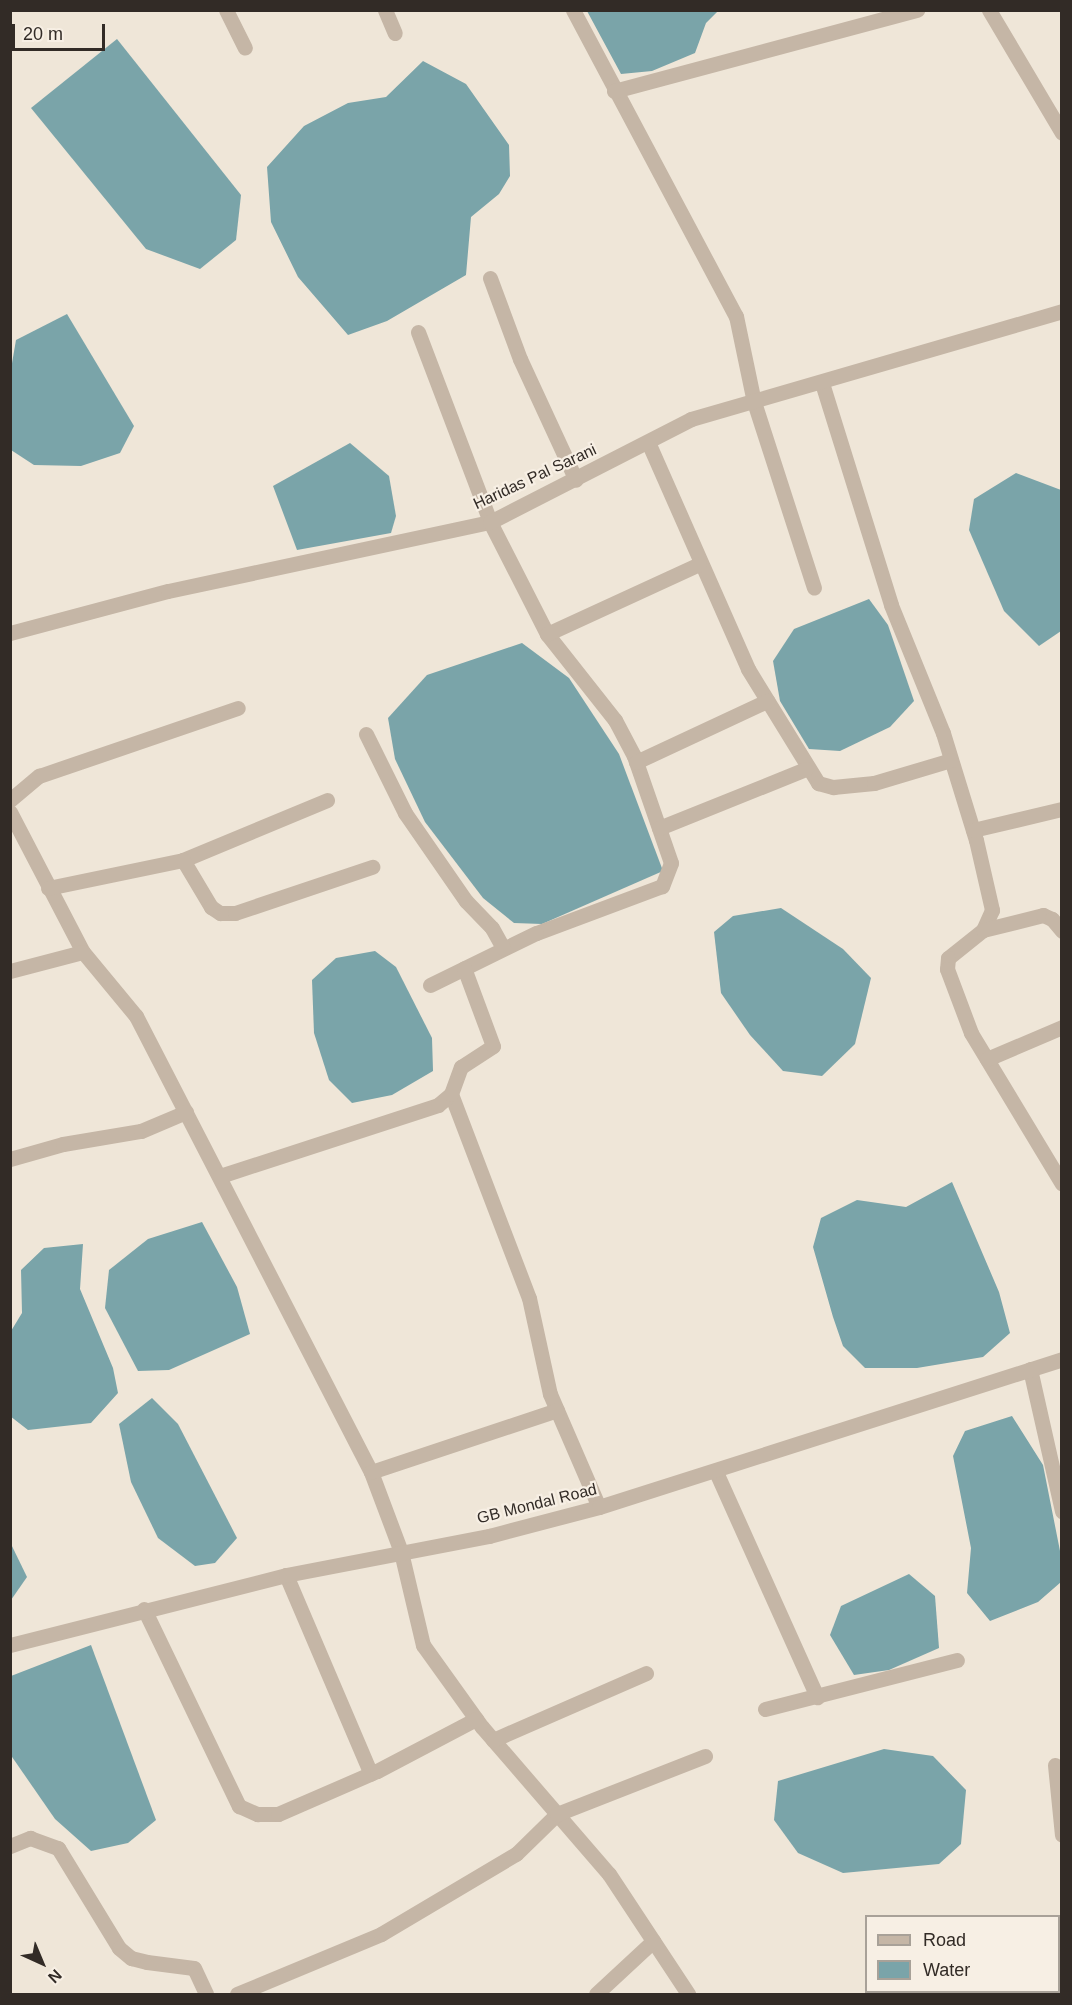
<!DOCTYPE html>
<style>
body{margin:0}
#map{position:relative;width:1072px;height:2005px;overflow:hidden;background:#efe6d8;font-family:Helvetica,sans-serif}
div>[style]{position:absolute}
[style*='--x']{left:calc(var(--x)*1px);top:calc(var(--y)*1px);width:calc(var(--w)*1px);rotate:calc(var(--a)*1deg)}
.water>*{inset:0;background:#7aa4a9}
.minor>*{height:15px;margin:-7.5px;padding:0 7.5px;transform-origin:7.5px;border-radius:7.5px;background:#c5b6a6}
.tertiary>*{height:15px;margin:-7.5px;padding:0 7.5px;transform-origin:7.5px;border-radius:7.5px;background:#c5b6a6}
span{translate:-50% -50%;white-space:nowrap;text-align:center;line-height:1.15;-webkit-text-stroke:4.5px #f7efe4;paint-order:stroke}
.street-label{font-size:16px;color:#322b26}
.frame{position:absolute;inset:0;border:12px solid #322b26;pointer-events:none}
.legend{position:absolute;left:865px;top:1915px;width:195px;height:78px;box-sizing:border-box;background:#f7efe4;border:2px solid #a8a198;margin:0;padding:8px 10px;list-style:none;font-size:18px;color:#322b26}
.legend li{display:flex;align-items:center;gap:12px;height:30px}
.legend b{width:30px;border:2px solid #a8a198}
.north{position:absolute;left:12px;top:1933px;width:60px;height:60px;-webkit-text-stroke:4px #f7efe4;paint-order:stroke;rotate:136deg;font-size:16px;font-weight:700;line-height:24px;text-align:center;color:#322b26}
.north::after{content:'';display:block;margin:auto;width:21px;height:27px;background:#322b26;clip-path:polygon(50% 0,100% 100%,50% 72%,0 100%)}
.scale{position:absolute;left:12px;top:24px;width:93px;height:27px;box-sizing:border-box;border:3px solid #322b26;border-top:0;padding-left:8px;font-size:18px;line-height:21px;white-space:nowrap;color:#322b26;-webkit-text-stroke:4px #f7efe4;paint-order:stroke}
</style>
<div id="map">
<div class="water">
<i style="clip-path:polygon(587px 11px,718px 11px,706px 23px,695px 53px,652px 71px,621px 74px)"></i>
<i style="clip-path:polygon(117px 39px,241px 195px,236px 240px,200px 269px,146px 249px,31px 108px)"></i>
<i style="clip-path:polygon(423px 61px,466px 84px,509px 145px,510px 176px,499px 194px,471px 217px,466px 275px,387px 321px,348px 335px,298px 277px,271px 222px,267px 167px,304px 126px,348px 103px,386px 97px)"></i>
<i style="clip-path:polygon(67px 314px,134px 426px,120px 453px,81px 466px,34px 465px,11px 450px,11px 369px,16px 340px)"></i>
<i style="clip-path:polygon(350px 443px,389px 476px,396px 516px,391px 533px,297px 550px,273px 486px)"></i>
<i style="clip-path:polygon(1016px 473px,1061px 490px,1061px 631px,1039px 646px,1004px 611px,969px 530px,974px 499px)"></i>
<i style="clip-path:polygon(869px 599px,888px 625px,914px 701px,890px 727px,840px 751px,809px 749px,780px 701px,773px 661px,794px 629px)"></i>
<i style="clip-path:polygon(522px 643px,569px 678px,619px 754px,663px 871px,542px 924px,514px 923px,483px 898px,425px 822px,395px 759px,388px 718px,427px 675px)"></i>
<i style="clip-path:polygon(781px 908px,843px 949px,871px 978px,855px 1044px,822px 1076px,783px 1071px,750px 1035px,721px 993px,714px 932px,733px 916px)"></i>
<i style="clip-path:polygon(375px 951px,396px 967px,432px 1038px,433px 1071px,392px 1095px,352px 1103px,329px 1080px,314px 1033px,312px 980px,336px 958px)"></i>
<i style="clip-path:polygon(952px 1182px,999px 1292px,1010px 1333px,983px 1357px,917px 1368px,865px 1368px,843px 1346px,833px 1317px,813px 1247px,821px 1218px,857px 1200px,906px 1207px)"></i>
<i style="clip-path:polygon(202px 1222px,237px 1287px,250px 1334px,169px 1370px,138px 1371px,105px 1308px,109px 1270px,148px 1239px)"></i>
<i style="clip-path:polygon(83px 1244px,80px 1289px,113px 1368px,118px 1393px,91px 1423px,28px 1430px,10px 1416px,11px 1331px,22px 1313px,21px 1270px,44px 1248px)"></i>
<i style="clip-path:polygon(152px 1398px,178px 1424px,237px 1538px,215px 1563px,195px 1566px,158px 1538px,131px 1482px,119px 1424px)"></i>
<i style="clip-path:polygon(1012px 1416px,1043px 1465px,1061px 1556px,1061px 1582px,1038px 1602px,990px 1621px,967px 1593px,971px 1548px,953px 1456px,965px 1431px)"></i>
<i style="clip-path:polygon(10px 1542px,27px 1577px,11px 1600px,10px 1600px)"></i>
<i style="clip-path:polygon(909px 1574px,935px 1596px,939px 1648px,889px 1670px,854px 1675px,830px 1635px,841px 1606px)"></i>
<i style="clip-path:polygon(91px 1645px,156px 1820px,128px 1843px,91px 1851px,55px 1819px,10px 1754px,11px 1676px)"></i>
<i style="clip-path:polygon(884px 1749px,933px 1756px,966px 1790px,961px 1844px,939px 1864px,843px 1873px,798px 1853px,774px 1820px,778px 1781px)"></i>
</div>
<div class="minor">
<i style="--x:226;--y:10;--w:42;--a:63.4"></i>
<i style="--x:385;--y:10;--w:25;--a:67"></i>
<i style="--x:573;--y:10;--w:347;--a:62"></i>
<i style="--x:736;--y:316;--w:88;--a:78.2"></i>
<i style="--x:754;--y:402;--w:195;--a:72.1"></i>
<i style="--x:989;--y:10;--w:143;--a:59.3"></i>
<i style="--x:614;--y:91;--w:314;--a:-15"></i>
<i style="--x:490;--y:278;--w:86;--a:69.7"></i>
<i style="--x:520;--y:359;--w:133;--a:65.2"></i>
<i style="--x:418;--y:332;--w:203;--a:69.2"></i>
<i style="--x:490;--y:522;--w:126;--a:63"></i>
<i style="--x:547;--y:634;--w:110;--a:51.7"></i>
<i style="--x:615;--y:720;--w:41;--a:62.2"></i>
<i style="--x:634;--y:756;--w:113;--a:70.9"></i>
<i style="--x:671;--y:863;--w:25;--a:111"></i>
<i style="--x:662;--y:886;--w:134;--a:159.5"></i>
<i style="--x:536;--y:933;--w:118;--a:153.9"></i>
<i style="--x:822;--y:383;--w:232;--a:72.7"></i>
<i style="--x:891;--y:605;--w:138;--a:67.9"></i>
<i style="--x:943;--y:733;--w:112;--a:72.9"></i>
<i style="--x:976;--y:840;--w:72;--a:77.1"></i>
<i style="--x:992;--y:910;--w:22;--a:114"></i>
<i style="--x:983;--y:930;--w:45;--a:141.3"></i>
<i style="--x:948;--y:958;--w:11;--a:95"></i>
<i style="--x:947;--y:969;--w:68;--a:69.4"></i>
<i style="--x:971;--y:1033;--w:176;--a:58.9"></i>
<i style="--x:648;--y:442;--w:248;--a:66.2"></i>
<i style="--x:748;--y:669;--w:134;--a:58.4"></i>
<i style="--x:818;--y:783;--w:16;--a:15"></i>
<i style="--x:833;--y:787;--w:41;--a:-5.6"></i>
<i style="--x:874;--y:783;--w:80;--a:-16.6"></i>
<i style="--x:10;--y:633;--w:163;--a:-14.9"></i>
<i style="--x:168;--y:591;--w:329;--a:-12.1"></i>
<i style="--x:490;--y:522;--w:226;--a:-27.1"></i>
<i style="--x:691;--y:419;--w:386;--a:-16.2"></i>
<i style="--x:547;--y:634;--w:167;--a:-24.7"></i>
<i style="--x:366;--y:734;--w:88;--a:63.7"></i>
<i style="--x:405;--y:813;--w:107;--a:55.3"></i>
<i style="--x:466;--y:901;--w:37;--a:46"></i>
<i style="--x:492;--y:928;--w:23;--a:61"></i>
<i style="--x:636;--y:762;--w:145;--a:-25"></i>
<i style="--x:10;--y:800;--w:38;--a:-40"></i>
<i style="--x:39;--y:776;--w:210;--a:-18.9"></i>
<i style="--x:10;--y:812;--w:158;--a:62.5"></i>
<i style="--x:83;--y:952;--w:83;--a:50.4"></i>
<i style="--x:136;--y:1016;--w:513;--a:62.74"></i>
<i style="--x:371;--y:1472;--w:85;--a:69.4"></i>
<i style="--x:401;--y:1552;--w:96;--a:76.7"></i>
<i style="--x:423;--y:1645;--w:101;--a:54.3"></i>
<i style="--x:482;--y:1727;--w:194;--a:49.2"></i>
<i style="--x:609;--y:1874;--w:144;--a:56.6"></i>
<i style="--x:659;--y:828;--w:158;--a:-21.9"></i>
<i style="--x:973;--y:830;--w:91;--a:-13.3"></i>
<i style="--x:183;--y:860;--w:156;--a:-22.6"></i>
<i style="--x:48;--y:888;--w:138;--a:-11.7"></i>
<i style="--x:183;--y:860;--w:55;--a:59.2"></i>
<i style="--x:211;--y:907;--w:11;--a:34"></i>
<i style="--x:220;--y:913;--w:15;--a:0"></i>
<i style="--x:235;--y:913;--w:145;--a:-18.6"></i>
<i style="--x:983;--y:930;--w:62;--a:-14"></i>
<i style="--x:1043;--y:915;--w:10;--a:24"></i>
<i style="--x:1052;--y:919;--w:16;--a:50"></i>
<i style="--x:10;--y:971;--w:75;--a:-14.6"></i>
<i style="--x:987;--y:1059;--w:82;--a:-23.1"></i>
<i style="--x:451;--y:1094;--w:218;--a:69.1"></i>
<i style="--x:529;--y:1298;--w:98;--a:77.7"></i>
<i style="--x:550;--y:1394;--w:123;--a:66.6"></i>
<i style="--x:10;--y:1159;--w:55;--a:-15.8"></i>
<i style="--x:63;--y:1144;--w:79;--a:-9.5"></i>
<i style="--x:141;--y:1131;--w:49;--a:-22.9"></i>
<i style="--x:220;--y:1176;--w:229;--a:-18"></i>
<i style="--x:438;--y:1105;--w:17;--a:-40"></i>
<i style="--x:451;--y:1094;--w:29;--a:-70"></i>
<i style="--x:461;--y:1067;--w:38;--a:-33"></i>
<i style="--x:493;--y:1046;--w:83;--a:-110.4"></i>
<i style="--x:1030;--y:1369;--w:146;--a:77.3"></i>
<i style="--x:371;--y:1472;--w:196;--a:-18.4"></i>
<i style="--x:716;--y:1472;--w:247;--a:65.8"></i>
<i style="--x:286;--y:1575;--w:216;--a:66.9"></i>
<i style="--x:144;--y:1609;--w:219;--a:64.3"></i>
<i style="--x:239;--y:1806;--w:20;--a:24"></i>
<i style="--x:257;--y:1814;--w:21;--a:0"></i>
<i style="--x:278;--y:1814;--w:108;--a:-23.5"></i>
<i style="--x:377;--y:1771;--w:112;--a:-27.7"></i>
<i style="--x:765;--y:1709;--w:198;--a:-14.3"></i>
<i style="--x:493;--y:1740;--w:167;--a:-23.6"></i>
<i style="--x:1055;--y:1765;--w:70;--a:84.3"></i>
<i style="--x:10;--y:1846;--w:22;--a:-22"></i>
<i style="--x:30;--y:1838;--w:30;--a:20"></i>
<i style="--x:58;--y:1848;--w:117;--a:58.6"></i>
<i style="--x:119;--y:1948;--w:16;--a:40"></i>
<i style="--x:131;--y:1958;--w:16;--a:14"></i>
<i style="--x:147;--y:1962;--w:47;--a:7.3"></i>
<i style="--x:194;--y:1968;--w:29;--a:65"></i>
<i style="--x:1058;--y:1968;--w:4;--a:-14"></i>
<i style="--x:237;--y:1994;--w:156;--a:-22.6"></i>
<i style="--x:381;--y:1934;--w:157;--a:-30.7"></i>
<i style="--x:516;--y:1854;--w:57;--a:-44.3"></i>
<i style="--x:557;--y:1814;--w:159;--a:-21.4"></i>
<i style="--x:596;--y:1994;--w:78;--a:-42.9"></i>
<i style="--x:957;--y:1994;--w:11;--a:-10"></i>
</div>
<div class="tertiary">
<i style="--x:10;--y:1645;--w:285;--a:-14.2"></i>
<i style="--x:286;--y:1575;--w:207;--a:-10.9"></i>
<i style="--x:489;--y:1536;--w:114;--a:-14.8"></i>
<i style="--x:599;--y:1507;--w:486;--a:-17.7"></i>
</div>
<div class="street-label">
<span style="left:535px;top:477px;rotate:-25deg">Haridas Pal Sarani</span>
<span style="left:537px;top:1504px;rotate:-14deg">GB Mondal Road</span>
</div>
<div class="frame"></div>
<ul class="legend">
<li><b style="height:8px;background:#c5b6a6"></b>Road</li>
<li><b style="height:16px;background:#7aa4a9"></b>Water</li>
</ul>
<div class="north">N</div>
<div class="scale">20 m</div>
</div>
